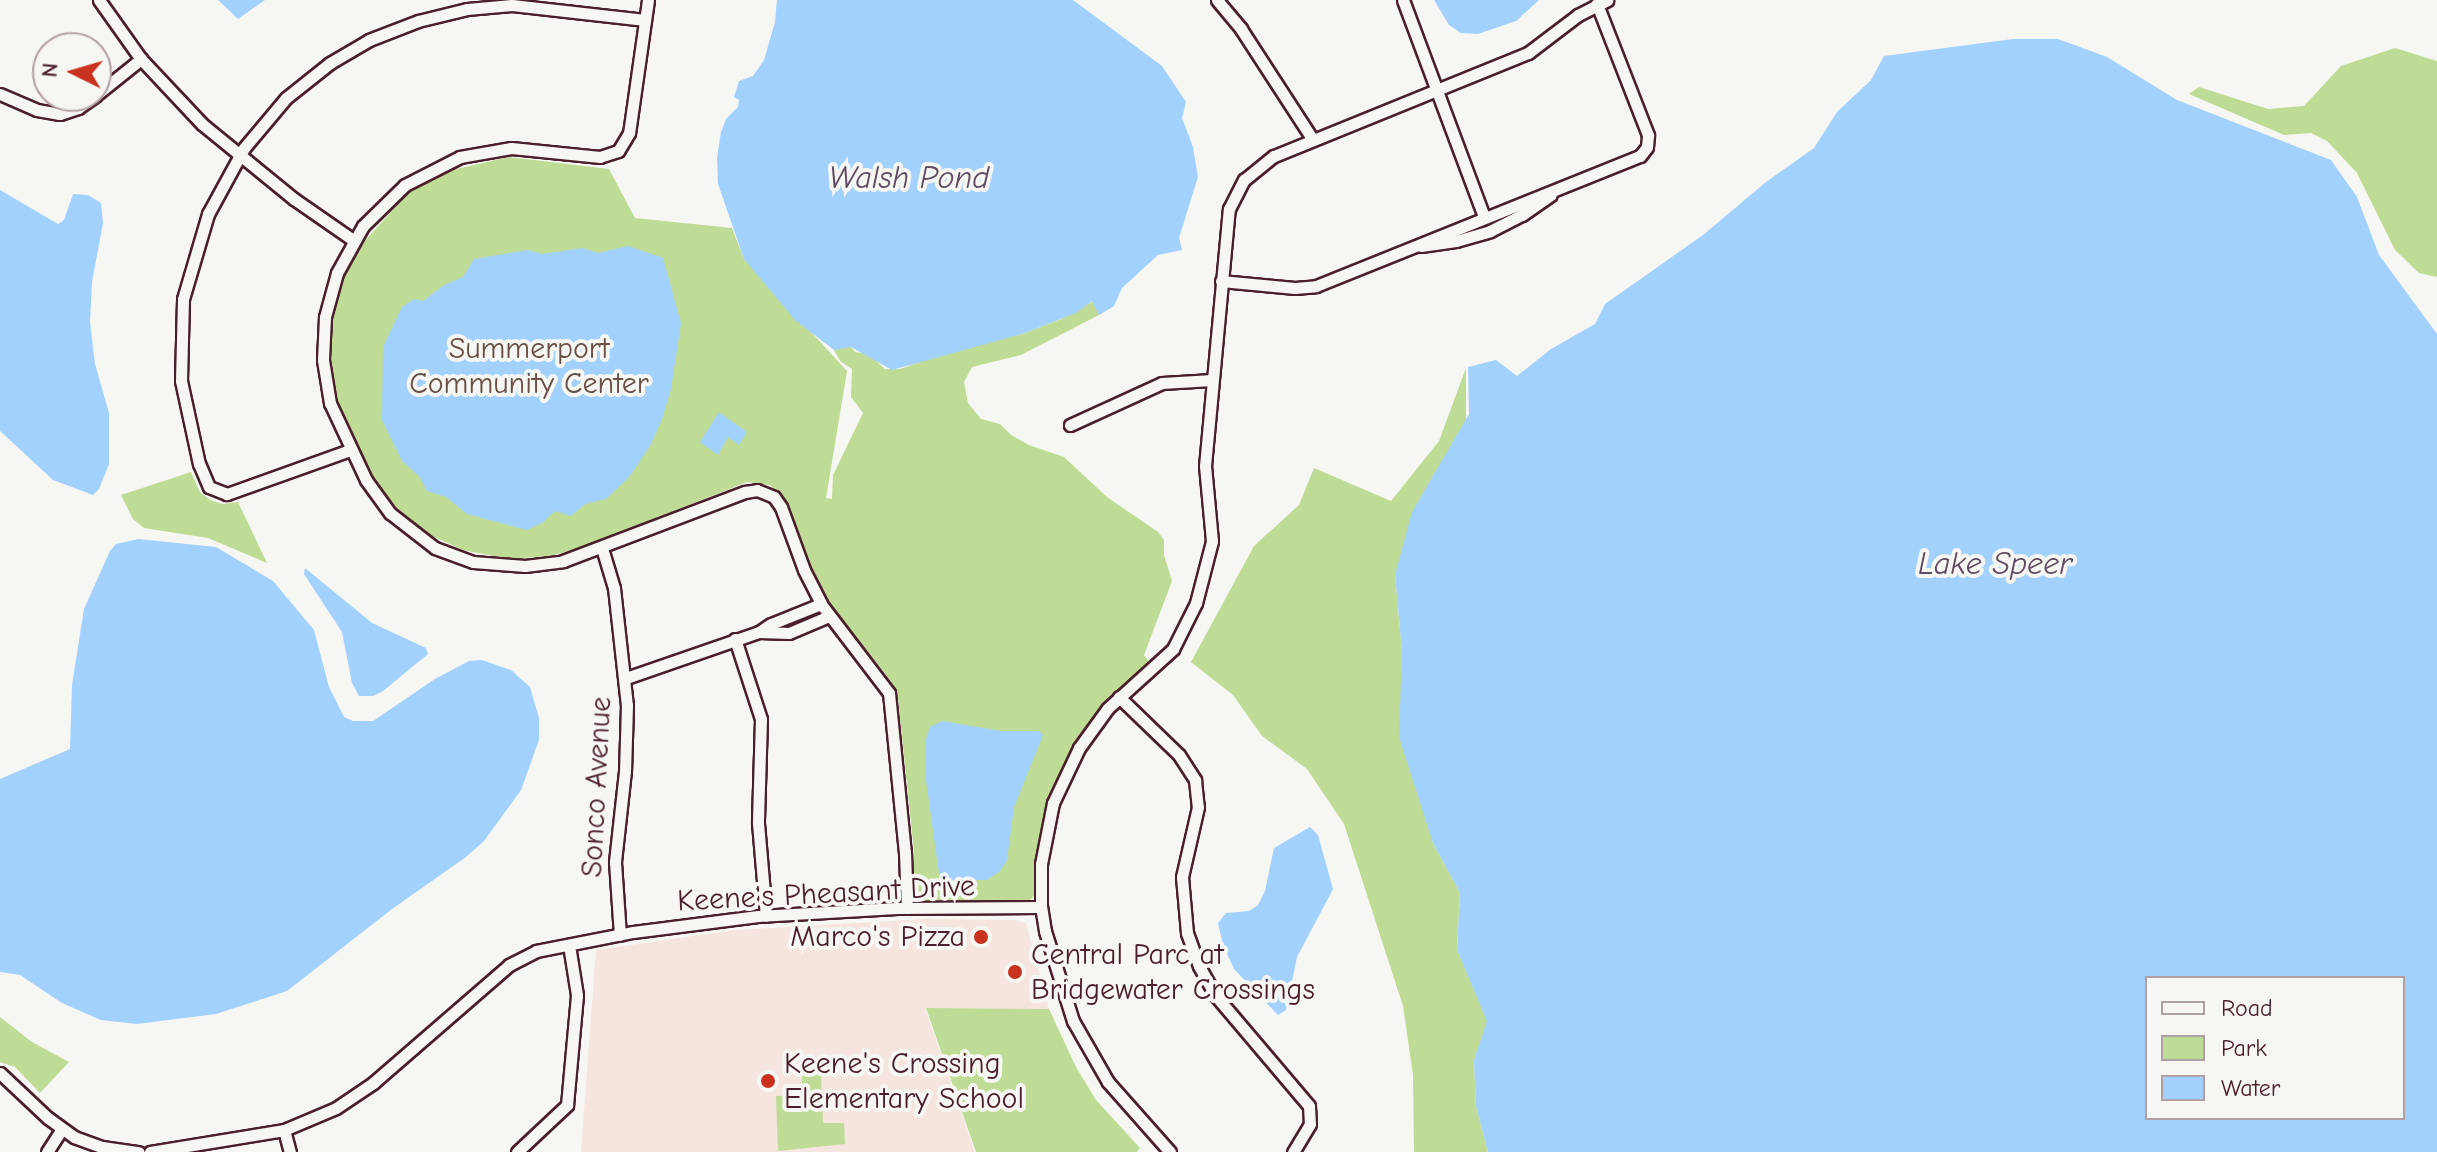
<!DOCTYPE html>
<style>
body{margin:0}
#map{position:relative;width:2437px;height:1152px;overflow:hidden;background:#f6f6f2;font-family:"Comic Neue",sans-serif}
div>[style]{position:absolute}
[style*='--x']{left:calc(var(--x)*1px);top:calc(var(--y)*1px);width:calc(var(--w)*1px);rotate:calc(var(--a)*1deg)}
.built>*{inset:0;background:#f6e5de}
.green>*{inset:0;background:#bedc95}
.water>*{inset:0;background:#a2d1fe}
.roads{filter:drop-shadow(2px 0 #4a1f2b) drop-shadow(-2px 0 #4a1f2b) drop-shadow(0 2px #4a1f2b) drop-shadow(0 -2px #4a1f2b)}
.minor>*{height:11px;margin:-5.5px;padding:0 5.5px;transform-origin:5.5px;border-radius:5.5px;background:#f6f6f2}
.dots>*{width:22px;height:22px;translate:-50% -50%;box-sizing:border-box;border:4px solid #f6f6f2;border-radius:50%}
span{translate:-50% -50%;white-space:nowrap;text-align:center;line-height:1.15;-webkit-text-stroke:8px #f6f6f2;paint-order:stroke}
.park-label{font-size:30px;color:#674e46}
.street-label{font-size:30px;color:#4a1f2b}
.poi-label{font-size:30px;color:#4a1f2b}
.right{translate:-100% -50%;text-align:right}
.left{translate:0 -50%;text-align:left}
.water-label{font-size:32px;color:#604c60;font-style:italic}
.legend{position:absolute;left:2145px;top:976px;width:260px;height:144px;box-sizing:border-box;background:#f6f6f2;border:2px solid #b1a0a2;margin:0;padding:10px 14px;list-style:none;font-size:24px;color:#4a1f2b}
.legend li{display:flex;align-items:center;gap:16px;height:40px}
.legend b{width:40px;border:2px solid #b1a0a2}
.north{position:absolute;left:32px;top:32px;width:80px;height:80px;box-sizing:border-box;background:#f6f6f2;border:2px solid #b1a0a2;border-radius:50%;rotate:275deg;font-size:22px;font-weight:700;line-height:32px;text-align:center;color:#4a1f2b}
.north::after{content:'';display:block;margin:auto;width:28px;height:36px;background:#c8321e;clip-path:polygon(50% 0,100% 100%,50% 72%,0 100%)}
</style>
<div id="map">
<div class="built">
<i style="clip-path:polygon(925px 919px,1014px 920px,1026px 923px,1049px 1009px,925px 1008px,975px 1152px,581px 1152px,596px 950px,734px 930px)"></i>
</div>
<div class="green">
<i style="clip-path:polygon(2395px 48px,2437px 61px,2437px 277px,2419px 273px,2395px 250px,2357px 173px,2327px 141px,2311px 133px,2284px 135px,2189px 94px,2199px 87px,2268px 109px,2304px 106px,2341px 66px)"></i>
<i style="clip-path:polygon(509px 157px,609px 169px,635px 218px,732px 228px,744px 259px,847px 371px,826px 498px,832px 499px,833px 475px,863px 413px,851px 397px,852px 369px,840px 361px,834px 350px,841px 346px,851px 347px,855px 352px,868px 354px,885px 369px,900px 369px,959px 348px,1022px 334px,1061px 319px,1093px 301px,1099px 315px,1021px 355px,972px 367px,964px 382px,968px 403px,981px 419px,1000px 424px,1011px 435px,1029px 445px,1064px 457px,1107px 497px,1158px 532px,1164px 540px,1164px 555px,1172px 581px,1144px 655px,1150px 663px,1119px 689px,1093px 717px,1058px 776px,1042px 823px,1035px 894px,1030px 901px,919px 903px,914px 898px,914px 851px,898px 698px,885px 673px,840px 618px,819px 585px,785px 502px,770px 485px,747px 482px,580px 548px,550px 556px,508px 559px,463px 550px,432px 536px,403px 515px,381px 490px,355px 446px,334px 394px,330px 333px,343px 276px,362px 244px,408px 193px,452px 170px)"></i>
<i style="clip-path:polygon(1466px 368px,1466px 429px,1395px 575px,1402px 651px,1433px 843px,1460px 893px,1457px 950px,1488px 1021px,1474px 1060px,1476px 1106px,1488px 1152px,1414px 1152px,1413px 1075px,1403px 1006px,1344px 824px,1307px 769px,1262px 736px,1233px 695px,1191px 662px,1254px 546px,1299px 505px,1314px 468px,1391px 501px,1439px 441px)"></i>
<i style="clip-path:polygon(191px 472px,200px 492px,210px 500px,223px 504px,238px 502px,267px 563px,208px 538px,144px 528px,133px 519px,121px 495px)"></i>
<i style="clip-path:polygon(926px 1008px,1049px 1009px,1076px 1067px,1096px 1100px,1140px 1148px,1137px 1152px,976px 1152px)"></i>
<i style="clip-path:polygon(0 1017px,32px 1042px,69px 1062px,40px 1093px,15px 1067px,0 1062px)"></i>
<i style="clip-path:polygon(821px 1073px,823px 1123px,844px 1123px,845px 1144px,778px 1151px,776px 1096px,802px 1095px,802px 1074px)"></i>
</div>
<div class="water">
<i style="clip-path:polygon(218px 0,265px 0,238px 19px)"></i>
<i style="clip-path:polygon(777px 0,1073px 0,1162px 66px,1186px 102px,1182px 118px,1193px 147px,1198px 177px,1179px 238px,1182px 250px,1158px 255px,1122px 288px,1114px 306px,1099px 315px,1092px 301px,1076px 313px,1022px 334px,892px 370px,851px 347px,834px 350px,795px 320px,744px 259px,718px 184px,717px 158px,721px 132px,726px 119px,738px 107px,739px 100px,734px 97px,739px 81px,753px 76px,764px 60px,775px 22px)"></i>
<i style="clip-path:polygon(1434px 0,1539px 0,1516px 21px,1478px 34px,1461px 33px,1449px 25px)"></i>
<i style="clip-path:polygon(evenodd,2013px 39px,2058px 39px,2107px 57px,2177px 100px,2331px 160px,2357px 197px,2379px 255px,2437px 334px,2437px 1152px,1488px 1152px,1476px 1106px,1474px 1060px,1487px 1021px,1457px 950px,1460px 893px,1433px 843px,1399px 737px,1402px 651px,1395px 575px,1412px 512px,1469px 414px,1468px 367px,1496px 360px,1517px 376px,1551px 349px,1595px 324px,1605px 304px,1703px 235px,1766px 182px,1814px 148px,1837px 112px,1871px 80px,1884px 56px,2013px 39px,2147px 978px,2403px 978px,2403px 1118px,2147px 1118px,2147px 978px)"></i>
<i style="clip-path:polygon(0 190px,58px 224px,64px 220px,73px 194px,88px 195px,101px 203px,103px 223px,92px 282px,90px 322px,95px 364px,109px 413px,109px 464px,99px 489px,93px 495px,53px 480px,0 431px)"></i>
<i style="clip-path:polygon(628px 246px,663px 258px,681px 323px,671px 389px,662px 419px,650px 446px,629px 477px,606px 499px,585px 504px,571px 516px,555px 511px,542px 523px,527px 530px,467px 514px,446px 497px,427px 491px,419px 476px,402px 461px,382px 420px,383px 347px,402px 307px,414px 299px,423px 301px,444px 285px,463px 277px,474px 259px,528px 250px,542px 254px,582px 248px,598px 253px)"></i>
<i style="clip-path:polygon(719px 412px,747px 432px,739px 445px,728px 437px,718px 455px,700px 442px)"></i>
<i style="clip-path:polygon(138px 539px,216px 547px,273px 581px,314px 630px,329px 687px,344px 717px,353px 721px,373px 721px,435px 679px,469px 661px,482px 660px,511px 670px,530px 687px,539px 718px,539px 740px,521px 790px,484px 841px,466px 857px,392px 909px,287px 991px,216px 1014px,137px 1024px,101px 1020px,62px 1003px,20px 975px,0 972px,0 779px,70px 749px,72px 685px,84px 609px,110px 551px,116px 544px)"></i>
<i style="clip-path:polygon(305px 568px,372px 623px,426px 648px,428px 654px,383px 691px,373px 696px,359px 696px,352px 683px,342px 632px,304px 574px)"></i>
<i style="clip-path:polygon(942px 721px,1001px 731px,1039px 731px,1043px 735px,1014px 807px,1007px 860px,1000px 871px,987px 880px,946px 880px,939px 874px,926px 780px,925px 742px,930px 727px)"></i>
<i style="clip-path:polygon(1310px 827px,1318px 835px,1333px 889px,1297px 957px,1286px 1010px,1278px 1015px,1234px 969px,1223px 945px,1218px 923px,1226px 913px,1249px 911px,1258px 905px,1265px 891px,1274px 848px)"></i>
</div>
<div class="roads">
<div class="minor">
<i style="--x:99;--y:0;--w:72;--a:54.6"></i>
<i style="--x:141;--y:59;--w:89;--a:46.8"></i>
<i style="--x:202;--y:124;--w:119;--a:39.2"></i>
<i style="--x:294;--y:199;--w:72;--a:34.8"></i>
<i style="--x:648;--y:0;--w:134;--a:98.1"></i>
<i style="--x:629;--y:133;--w:21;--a:121"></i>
<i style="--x:618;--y:151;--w:19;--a:162"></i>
<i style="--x:600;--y:157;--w:89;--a:-174.2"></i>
<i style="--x:511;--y:148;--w:52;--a:170"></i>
<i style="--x:460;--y:157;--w:62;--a:153"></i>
<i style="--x:405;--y:185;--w:59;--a:135.7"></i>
<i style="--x:363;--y:226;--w:54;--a:119"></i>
<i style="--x:337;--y:273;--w:46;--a:105.3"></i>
<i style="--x:325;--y:317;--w:43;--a:92.7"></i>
<i style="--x:323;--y:360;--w:44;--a:80.8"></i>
<i style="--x:330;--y:403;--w:85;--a:64.9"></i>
<i style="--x:366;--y:480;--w:41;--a:54"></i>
<i style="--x:390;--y:513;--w:57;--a:37.9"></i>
<i style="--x:435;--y:548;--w:40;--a:20.2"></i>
<i style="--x:473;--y:562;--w:52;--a:4.4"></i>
<i style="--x:525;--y:566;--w:38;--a:-7"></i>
<i style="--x:563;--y:561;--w:195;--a:-20.8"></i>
<i style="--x:745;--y:492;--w:12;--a:-9"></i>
<i style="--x:757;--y:490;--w:18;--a:22"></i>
<i style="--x:774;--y:497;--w:12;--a:55"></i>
<i style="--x:781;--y:507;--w:67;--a:69.9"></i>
<i style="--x:804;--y:570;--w:38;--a:63"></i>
<i style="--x:821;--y:604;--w:112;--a:52.6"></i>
<i style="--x:889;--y:693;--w:160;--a:84.3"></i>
<i style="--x:905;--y:852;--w:56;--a:88"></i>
<i style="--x:1217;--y:0;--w:38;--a:50"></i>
<i style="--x:1241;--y:29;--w:132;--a:57"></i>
<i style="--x:1403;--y:0;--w:232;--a:69.5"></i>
<i style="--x:0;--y:94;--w:40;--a:23.4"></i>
<i style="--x:37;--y:110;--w:23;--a:10"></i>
<i style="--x:60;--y:114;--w:19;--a:-18"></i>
<i style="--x:78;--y:108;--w:21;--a:-35"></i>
<i style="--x:96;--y:95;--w:58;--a:-38.7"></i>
<i style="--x:1421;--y:246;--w:35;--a:-8"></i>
<i style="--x:1456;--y:241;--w:35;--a:-16"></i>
<i style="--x:1490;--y:231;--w:36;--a:-27"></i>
<i style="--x:1522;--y:215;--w:35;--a:-35"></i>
<i style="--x:1221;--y:281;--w:74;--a:5.4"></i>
<i style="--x:1295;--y:288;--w:21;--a:-5"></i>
<i style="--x:1316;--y:286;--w:349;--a:-21.9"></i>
<i style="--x:1640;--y:156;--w:11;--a:-52"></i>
<i style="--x:1647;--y:147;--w:12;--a:-85"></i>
<i style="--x:1648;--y:135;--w:141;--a:-111.3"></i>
<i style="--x:1070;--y:425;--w:101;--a:-24.5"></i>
<i style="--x:1162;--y:383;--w:50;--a:-3.4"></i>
<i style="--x:350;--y:450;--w:131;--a:160.3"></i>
<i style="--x:227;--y:494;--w:19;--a:-159"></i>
<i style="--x:209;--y:487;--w:25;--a:-113"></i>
<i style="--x:199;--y:464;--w:85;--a:-102.2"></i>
<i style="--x:181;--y:381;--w:82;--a:-88.6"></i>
<i style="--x:183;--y:299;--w:89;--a:-73.6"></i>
<i style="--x:208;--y:214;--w:75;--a:-61.4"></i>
<i style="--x:244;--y:148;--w:65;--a:-50"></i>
<i style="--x:286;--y:98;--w:56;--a:-38.5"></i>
<i style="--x:330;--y:63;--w:45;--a:-30.5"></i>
<i style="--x:369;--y:40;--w:53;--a:-21.2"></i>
<i style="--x:418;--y:21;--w:50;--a:-13.8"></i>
<i style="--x:467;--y:9;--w:45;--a:-5.1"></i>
<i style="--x:512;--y:5;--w:134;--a:6.4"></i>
<i style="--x:602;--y:548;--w:42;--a:73.3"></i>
<i style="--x:614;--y:588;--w:118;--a:83.7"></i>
<i style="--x:627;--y:705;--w:66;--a:91.7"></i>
<i style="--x:625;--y:771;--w:92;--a:96.3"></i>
<i style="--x:615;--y:862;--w:73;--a:86.1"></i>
<i style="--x:759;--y:632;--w:30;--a:2"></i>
<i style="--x:789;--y:633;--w:43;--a:-23"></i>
<i style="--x:735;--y:639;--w:84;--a:72"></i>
<i style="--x:761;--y:719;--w:104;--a:91.7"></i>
<i style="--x:758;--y:823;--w:93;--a:85.1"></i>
<i style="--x:626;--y:678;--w:141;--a:-19.1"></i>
<i style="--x:759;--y:632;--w:14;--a:-34"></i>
<i style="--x:771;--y:624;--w:54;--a:-21.8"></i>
<i style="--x:1119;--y:697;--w:83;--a:44"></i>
<i style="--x:1179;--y:755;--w:30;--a:57"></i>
<i style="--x:1195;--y:780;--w:27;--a:84"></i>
<i style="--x:1198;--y:807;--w:72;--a:102.9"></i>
<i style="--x:1182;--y:877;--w:56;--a:84.9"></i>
<i style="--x:1187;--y:933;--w:35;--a:70"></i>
<i style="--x:1199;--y:966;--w:33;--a:61"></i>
<i style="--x:1215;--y:995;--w:145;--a:49.7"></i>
<i style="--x:1309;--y:1106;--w:18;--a:87"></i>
<i style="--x:1310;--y:1124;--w:33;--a:121"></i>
<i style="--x:0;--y:1073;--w:66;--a:43.2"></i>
<i style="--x:48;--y:1118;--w:32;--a:36"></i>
<i style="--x:74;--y:1137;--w:30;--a:20"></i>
<i style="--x:102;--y:1147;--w:37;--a:8"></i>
<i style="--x:284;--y:1130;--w:23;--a:75"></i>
<i style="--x:47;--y:1152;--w:27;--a:-57"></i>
<i style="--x:150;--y:1152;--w:136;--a:-9.3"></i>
<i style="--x:284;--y:1130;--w:56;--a:-22.9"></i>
<i style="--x:336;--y:1108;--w:45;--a:-34"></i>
<i style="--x:373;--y:1083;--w:180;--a:-40.9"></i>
<i style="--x:509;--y:965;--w:30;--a:-27"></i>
<i style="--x:536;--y:951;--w:99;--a:-11.1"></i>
<i style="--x:633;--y:932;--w:126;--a:-7.3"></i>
<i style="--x:758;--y:916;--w:139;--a:-3.3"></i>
<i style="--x:897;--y:908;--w:144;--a:-0.4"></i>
<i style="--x:517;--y:1152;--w:69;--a:-43.2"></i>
<i style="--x:567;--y:1105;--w:110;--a:-84.8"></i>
<i style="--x:577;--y:995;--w:51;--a:-99.1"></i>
<i style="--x:1170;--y:1152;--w:94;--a:-131.5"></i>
<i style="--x:1108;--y:1082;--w:70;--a:-119.8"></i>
<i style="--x:1073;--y:1021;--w:94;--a:-107.3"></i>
<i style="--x:1045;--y:931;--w:24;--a:-99"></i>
<i style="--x:1041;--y:907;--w:43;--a:-90"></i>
<i style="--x:1041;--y:864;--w:62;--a:-78.9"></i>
<i style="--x:1053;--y:803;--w:61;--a:-64.7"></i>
<i style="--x:1079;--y:748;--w:49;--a:-54.1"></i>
<i style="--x:1108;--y:708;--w:88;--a:-42.2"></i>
<i style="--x:1173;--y:649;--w:51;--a:-63.4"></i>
<i style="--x:1196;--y:603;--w:64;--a:-75.5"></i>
<i style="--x:1212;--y:541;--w:75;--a:-95.3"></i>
<i style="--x:1205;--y:466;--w:258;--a:-84.7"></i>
<i style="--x:1229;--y:209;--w:33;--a:-63"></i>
<i style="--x:1244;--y:180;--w:38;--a:-39"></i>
<i style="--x:1274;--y:156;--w:274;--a:-22.1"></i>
<i style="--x:1528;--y:53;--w:63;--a:-37.2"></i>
<i style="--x:1578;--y:15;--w:33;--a:-27"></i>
</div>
</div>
<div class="dots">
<i style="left:981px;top:937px;background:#c8321e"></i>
<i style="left:1015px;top:972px;background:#c8321e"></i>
<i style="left:768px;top:1081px;background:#c8321e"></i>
</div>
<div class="park-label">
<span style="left:529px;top:366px">Summerport<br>Community Center</span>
</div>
<div class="street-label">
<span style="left:597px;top:787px;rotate:-87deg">Sonco Avenue</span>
<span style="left:826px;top:894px;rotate:-3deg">Keene's Pheasant Drive</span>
</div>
<div class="poi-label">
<span class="right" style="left:965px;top:937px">Marco's Pizza</span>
<span class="left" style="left:1031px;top:972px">Central Parc at<br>Bridgewater Crossings</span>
<span class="left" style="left:784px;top:1081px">Keene's Crossing<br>Elementary School</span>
</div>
<div class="water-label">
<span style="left:909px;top:178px">Walsh Pond</span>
<span style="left:1995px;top:564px">Lake Speer</span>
</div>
<ul class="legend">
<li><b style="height:10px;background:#f6f6f2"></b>Road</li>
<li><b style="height:22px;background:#bedc95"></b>Park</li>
<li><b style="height:22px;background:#a2d1fe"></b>Water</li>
</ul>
<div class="north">N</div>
</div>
